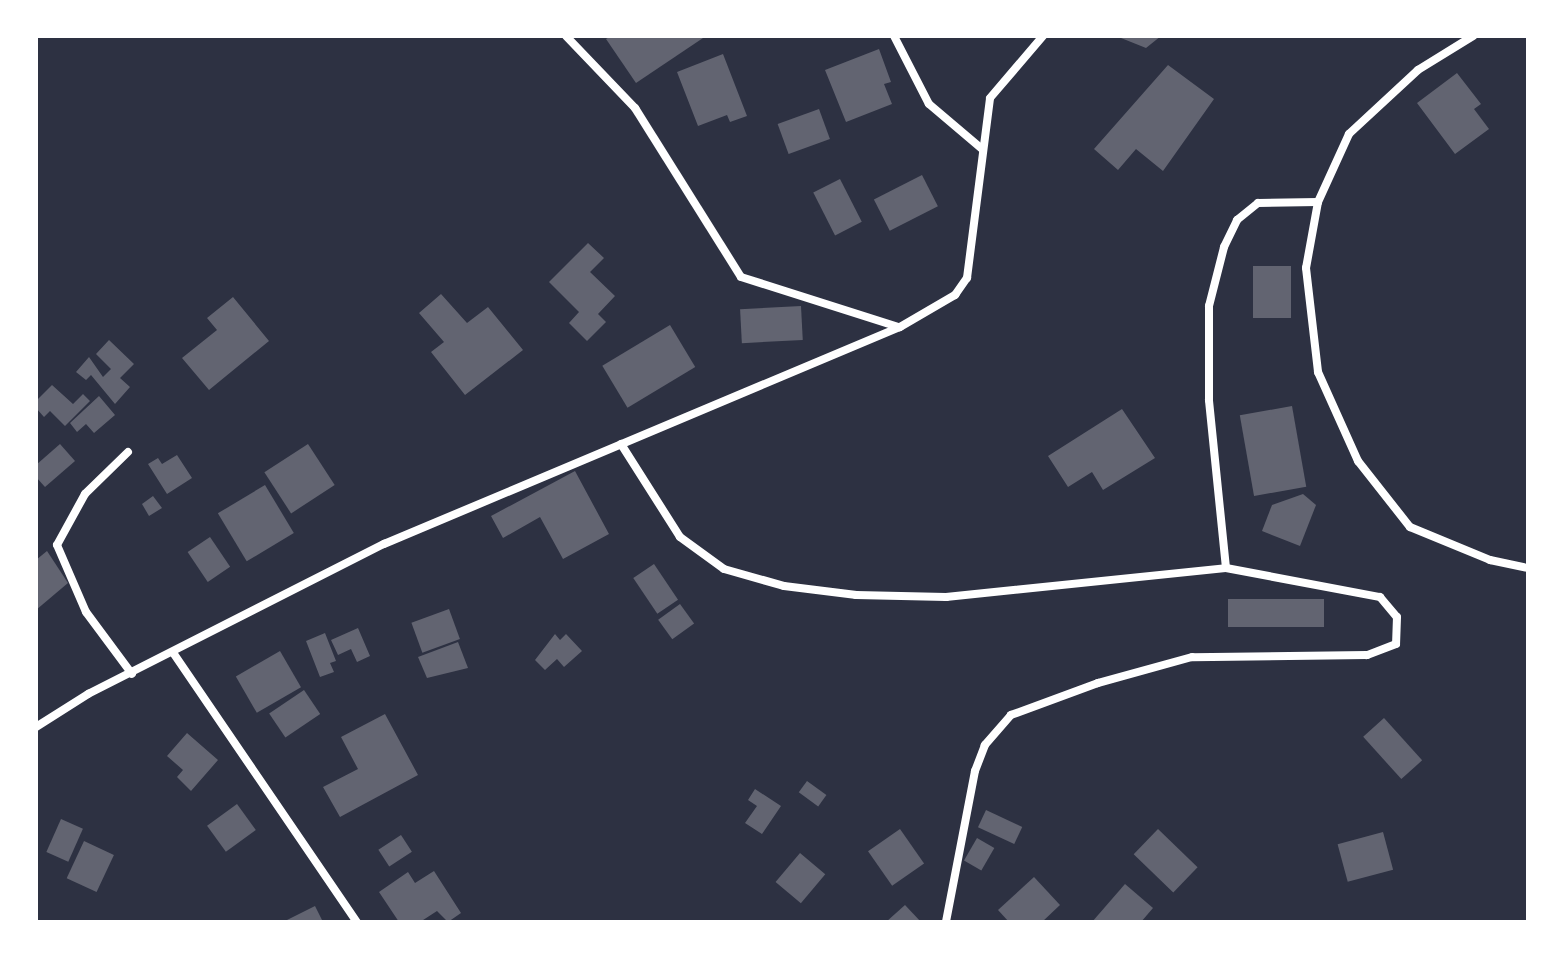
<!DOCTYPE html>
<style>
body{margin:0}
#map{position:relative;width:1564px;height:958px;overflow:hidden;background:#2d3142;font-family:"DejaVu Sans",sans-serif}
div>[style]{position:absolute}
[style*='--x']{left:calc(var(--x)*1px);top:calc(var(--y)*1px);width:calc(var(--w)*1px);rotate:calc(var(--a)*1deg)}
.building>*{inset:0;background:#626471;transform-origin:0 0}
.minor>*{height:8px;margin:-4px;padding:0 4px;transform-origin:4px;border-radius:4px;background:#fff}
span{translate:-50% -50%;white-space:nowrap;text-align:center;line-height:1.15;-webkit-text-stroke:7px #fff;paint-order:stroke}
.frame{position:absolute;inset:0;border:38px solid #fff;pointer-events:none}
</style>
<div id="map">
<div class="building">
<i style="clip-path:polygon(611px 36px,706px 36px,636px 83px,606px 39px)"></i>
<i style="clip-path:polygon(1116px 36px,1161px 36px,1146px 48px)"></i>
<i style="clip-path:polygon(879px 49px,891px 82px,884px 84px,892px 104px,846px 122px,825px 70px)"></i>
<i style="clip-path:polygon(723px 54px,747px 116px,730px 122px,727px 115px,698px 126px,677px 72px)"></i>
<i style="clip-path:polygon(1168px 65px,1214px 99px,1163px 171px,1136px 149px,1118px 170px,1094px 149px)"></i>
<i style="clip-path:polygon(1457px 73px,1481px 104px,1474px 109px,1489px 129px,1455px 154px,1417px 103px)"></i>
<i style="left:819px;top:109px;width:32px;height:44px;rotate:70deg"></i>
<i style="left:922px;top:175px;width:35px;height:54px;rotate:63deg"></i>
<i style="left:840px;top:179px;width:48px;height:30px;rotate:63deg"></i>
<i style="clip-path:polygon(588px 243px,604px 258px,590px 272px,615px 296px,598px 314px,606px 322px,587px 341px,569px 323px,579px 312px,549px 282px)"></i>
<i style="left:1253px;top:266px;width:38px;height:52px"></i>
<i style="clip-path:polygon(441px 294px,467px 323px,488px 307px,523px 350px,465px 395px,431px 352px,444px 342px,419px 313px)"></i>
<i style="clip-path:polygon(233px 297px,269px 341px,209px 390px,182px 358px,217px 330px,207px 318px)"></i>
<i style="left:801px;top:306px;width:34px;height:61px;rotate:87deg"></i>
<i style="left:670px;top:325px;width:49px;height:79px;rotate:59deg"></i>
<i style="clip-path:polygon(109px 340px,134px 364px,120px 378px,130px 387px,115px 404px,91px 375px,86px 380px,76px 372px,89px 357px,103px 377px,111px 369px,96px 354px)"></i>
<i style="clip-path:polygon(52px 385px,73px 404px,83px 394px,90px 401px,65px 426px,50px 411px,44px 417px,36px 408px,36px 401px)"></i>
<i style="clip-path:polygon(99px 396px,115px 415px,94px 433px,86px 424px,77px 432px,70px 423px)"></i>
<i style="left:1292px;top:406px;width:82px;height:53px;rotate:80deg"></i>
<i style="clip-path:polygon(1122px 409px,1155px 458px,1103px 490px,1092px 472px,1068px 487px,1048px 456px)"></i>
<i style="clip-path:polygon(60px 444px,75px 461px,45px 487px,36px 477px,36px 465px)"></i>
<i style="left:308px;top:444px;width:49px;height:52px;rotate:57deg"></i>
<i style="clip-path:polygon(177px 455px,192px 478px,167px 494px,148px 464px,158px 458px,162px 464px)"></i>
<i style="clip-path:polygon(575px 471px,609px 534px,563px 559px,540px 517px,503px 538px,491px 516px)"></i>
<i style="left:265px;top:485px;width:56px;height:55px;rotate:59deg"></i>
<i style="clip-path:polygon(1303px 494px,1316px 505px,1300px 546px,1262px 531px,1272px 505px)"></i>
<i style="clip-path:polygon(153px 496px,162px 508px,149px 516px,142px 504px)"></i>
<i style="left:210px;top:537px;width:36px;height:27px;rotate:56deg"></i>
<i style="clip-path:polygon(47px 551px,68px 583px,36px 610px,36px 560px)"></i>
<i style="left:654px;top:564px;width:43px;height:25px;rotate:56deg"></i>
<i style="left:1324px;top:599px;width:28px;height:96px;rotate:90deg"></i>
<i style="left:680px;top:604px;width:24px;height:27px;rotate:54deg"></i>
<i style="left:449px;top:609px;width:32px;height:40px;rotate:70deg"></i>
<i style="clip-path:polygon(358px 628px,370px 656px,357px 662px,351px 649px,338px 655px,331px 640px)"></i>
<i style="clip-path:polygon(325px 633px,336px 661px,330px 663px,334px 672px,320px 677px,306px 641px)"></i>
<i style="clip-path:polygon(555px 634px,560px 640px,566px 634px,582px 651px,564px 667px,557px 659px,545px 670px,535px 660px)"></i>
<i style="clip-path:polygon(458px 642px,468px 668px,427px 678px,418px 657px)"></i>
<i style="left:280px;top:651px;width:42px;height:51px;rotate:60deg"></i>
<i style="left:304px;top:690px;width:29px;height:42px;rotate:56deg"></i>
<i style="clip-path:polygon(385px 714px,418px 775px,340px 817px,323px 787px,358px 769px,341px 737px)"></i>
<i style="left:1384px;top:718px;width:57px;height:28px;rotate:48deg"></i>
<i style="clip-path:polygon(187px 733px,218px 760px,191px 791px,177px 777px,183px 770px,167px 756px)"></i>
<i style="left:807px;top:781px;width:24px;height:14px;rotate:36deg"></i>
<i style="clip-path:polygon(755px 789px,781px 806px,762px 834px,745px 823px,757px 806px,748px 800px)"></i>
<i style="left:237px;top:804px;width:32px;height:37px;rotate:54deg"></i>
<i style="left:986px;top:810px;width:40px;height:19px;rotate:25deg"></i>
<i style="left:61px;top:819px;width:24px;height:36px;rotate:24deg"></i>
<i style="left:900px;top:829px;width:42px;height:39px;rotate:55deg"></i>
<i style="left:1158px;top:829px;width:55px;height:35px;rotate:44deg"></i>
<i style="left:1383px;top:832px;width:39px;height:47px;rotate:75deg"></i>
<i style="left:401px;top:835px;width:20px;height:27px;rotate:57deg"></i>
<i style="left:977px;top:838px;width:20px;height:26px;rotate:30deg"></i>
<i style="left:84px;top:841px;width:33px;height:41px;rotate:25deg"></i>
<i style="left:800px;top:853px;width:33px;height:38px;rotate:40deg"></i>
<i style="clip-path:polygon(434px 871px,461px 913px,448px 922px,437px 911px,420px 922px,399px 922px,379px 892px,408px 872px,415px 883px)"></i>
<i style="clip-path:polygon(1034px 877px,1060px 905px,1042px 922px,1009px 922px,998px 910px)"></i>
<i style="clip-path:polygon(1125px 884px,1153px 908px,1141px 922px,1092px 922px)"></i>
<i style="clip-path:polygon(905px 905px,921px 922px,886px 922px)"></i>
<i style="clip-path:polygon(315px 906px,323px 922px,283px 922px)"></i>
</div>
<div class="minor">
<i style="--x:566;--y:36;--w:100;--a:46.2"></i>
<i style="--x:635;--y:108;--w:199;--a:57.9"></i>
<i style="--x:741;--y:277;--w:166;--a:17.6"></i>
<i style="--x:894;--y:36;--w:76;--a:62.8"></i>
<i style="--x:929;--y:104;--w:70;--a:40.3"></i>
<i style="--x:1473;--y:36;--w:65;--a:148.3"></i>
<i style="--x:1418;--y:70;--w:94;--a:137.2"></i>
<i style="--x:1349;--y:134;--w:75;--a:114.5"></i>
<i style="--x:1318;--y:202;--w:67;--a:100.3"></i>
<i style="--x:1306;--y:268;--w:105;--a:83.4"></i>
<i style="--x:1318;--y:372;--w:98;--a:65.8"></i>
<i style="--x:1358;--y:461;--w:84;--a:51.8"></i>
<i style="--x:1410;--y:527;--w:87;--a:22.4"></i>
<i style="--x:1490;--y:560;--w:39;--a:12"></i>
<i style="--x:621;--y:444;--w:110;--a:57.6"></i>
<i style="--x:680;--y:537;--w:54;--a:36"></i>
<i style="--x:724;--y:569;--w:62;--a:15.8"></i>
<i style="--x:784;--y:586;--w:73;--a:7.1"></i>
<i style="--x:856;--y:595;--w:90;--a:1.3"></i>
<i style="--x:946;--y:597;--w:281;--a:-5.9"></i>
<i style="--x:1226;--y:568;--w:157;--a:10.7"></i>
<i style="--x:1380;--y:597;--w:26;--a:50"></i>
<i style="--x:1397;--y:617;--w:27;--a:92"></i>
<i style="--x:1396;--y:644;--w:31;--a:159"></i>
<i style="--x:1367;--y:655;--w:175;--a:179.3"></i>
<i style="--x:1192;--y:657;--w:98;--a:164.5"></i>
<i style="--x:1098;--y:683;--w:93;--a:159.8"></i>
<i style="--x:1011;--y:715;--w:40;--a:131"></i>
<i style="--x:985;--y:745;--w:28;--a:111"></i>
<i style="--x:975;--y:771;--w:154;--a:100.9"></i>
<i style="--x:128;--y:452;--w:60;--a:135.7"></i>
<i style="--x:85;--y:494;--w:58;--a:118.8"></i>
<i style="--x:57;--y:545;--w:73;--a:66.6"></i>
<i style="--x:86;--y:612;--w:77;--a:53.4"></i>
<i style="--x:1226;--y:568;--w:169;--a:-95.8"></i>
<i style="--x:1209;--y:400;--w:94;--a:-90"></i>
<i style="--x:1209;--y:306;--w:61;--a:-75.7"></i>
<i style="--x:1224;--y:247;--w:30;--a:-64"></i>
<i style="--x:1237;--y:220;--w:27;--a:-39"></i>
<i style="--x:1258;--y:203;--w:60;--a:-1"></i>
<i style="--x:174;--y:654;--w:325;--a:55.7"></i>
<i style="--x:36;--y:727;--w:62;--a:-32.4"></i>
<i style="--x:88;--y:694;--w:332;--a:-26.9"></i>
<i style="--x:384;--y:544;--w:560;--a:-22.81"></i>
<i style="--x:900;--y:327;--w:64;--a:-30.2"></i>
<i style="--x:955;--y:295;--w:21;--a:-55"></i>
<i style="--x:967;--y:278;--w:181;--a:-82.7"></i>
<i style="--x:990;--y:98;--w:82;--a:-49.5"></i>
</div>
<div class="frame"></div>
</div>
